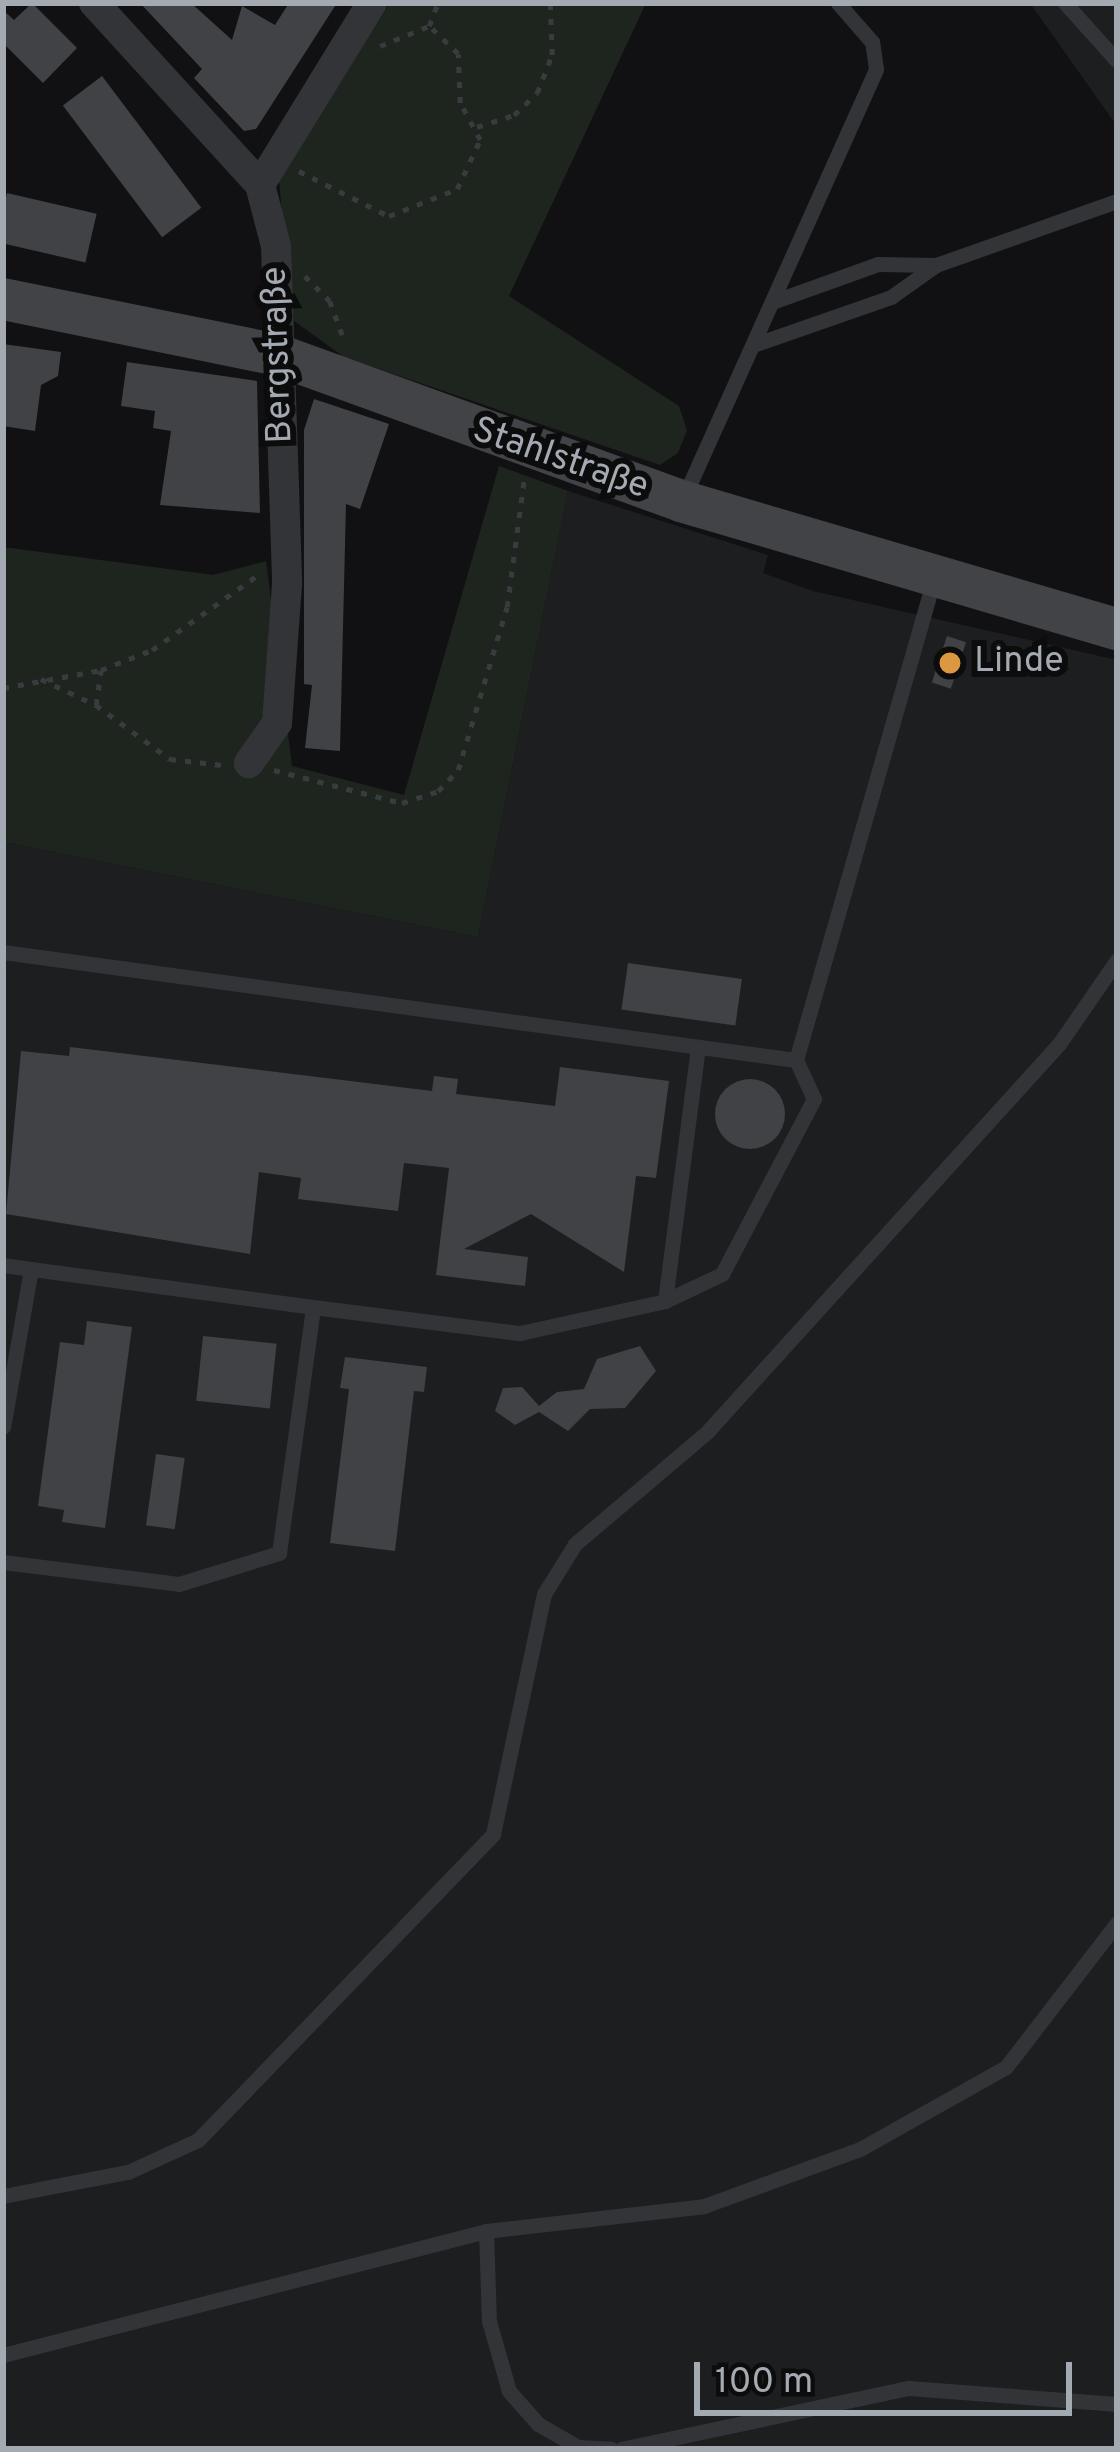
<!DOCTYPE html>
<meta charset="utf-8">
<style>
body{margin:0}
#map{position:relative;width:1120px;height:2452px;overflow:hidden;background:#111113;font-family:Overpass,sans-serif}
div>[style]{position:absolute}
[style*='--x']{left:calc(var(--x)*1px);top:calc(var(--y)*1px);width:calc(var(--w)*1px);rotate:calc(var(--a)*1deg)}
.built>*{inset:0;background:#1d1e1f}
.green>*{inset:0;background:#1e251e}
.building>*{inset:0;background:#404245;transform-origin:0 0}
.round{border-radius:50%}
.path>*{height:4.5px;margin-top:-2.25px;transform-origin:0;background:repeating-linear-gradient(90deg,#393b3e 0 6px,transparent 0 15px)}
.lane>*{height:15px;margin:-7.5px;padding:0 7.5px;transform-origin:7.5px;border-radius:7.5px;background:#333437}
.street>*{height:30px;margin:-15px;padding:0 15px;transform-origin:15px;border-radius:15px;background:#333437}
.secondary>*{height:42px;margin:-21px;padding:0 21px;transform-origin:21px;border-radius:21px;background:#414347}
.dots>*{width:33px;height:33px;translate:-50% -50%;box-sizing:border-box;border:6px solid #0c0c0d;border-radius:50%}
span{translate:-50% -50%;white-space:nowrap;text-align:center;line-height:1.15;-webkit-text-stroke:12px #0c0c0d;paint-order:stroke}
.street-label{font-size:36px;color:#a4aab2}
.poi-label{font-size:36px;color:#a4aab2}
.left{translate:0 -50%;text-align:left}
.frame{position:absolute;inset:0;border:6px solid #a4aab2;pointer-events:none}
.scale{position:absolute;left:694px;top:2362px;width:378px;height:54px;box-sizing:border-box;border:6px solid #a4aab2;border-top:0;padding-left:15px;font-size:36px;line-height:42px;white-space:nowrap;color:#a4aab2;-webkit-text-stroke:9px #0c0c0d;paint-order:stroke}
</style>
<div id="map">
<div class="built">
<i style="clip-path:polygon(1027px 3px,1117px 3px,1117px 126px,1032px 6px)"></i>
<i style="clip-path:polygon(568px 491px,768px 555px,763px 573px,813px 591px,1117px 660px,1117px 2449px,3px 2449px,3px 842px,478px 937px)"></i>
</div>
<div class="green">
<i style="clip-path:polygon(390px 3px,646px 3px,509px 296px,679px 406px,687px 430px,678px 453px,660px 465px,344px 357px,290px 318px,279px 177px)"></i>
<i style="clip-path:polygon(499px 466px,568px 491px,478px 937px,3px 842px,3px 547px,213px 575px,266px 561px,292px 766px,404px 795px)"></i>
</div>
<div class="building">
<i style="clip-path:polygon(32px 3px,77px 48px,43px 83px,3px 43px,3px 10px,14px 20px)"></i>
<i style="clip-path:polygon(140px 3px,191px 3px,232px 40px,242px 6px,275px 25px,289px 3px,337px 3px,256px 129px,244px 131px,194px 78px,202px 69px)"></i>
<i style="left:102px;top:76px;width:165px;height:49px;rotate:53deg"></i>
<i style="left:7px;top:193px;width:92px;height:50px;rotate:13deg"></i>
<i style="clip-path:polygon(3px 344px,61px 352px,58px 376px,41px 385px,35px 431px,3px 426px)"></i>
<i style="clip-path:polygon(127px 362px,257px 381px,260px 513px,160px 505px,171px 431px,153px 428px,155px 411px,121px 406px)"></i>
<i style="clip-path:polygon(314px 399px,389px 424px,360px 509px,346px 504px,340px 751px,305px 748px,312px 685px,304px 684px,304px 430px)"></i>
<i style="left:947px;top:636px;width:20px;height:49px;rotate:18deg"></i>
<i style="left:628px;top:963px;width:115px;height:47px;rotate:8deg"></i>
<i style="clip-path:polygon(70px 1047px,432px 1091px,434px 1076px,458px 1079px,456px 1094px,555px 1106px,560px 1067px,669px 1081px,656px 1178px,636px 1176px,624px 1272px,531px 1214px,464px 1249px,528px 1257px,525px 1286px,436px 1275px,449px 1168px,404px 1163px,398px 1211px,298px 1199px,301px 1178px,259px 1172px,250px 1254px,6px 1214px,21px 1051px,69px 1056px)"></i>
<i class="round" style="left:715px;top:1079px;width:70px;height:70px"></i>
<i style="clip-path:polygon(87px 1321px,132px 1327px,105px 1528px,62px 1522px,64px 1510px,38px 1506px,60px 1342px,84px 1345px)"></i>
<i style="left:203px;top:1336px;width:74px;height:65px;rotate:6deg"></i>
<i style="clip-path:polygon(640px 1346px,656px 1371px,625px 1408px,590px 1409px,568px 1431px,539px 1412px,515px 1425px,495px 1411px,503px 1388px,522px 1387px,539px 1406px,557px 1392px,584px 1389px,597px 1359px)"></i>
<i style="clip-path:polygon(345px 1357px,427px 1367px,424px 1392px,414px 1391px,395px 1551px,330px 1543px,349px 1389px,340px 1388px)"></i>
<i style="left:156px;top:1454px;width:29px;height:72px;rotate:8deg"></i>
</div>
<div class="path">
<i style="--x:380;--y:46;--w:53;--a:-22.2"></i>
<i style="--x:477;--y:127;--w:39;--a:-18"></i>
<i style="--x:514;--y:115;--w:32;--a:-44"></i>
<i style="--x:537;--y:93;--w:41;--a:-68.5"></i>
<i style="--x:552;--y:55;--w:52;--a:-92.2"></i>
<i style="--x:299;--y:171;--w:101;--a:26.6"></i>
<i style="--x:389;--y:216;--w:73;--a:-21.7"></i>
<i style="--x:457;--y:189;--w:54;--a:-64.9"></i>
<i style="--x:480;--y:140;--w:42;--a:-118.4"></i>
<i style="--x:460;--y:103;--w:49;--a:-92.3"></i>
<i style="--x:458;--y:54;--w:40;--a:-136"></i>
<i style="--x:429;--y:26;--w:25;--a:-69"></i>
<i style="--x:305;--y:276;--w:35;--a:45"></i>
<i style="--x:330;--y:301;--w:44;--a:69.9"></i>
<i style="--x:41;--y:679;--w:61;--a:25.3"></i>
<i style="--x:96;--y:705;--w:92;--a:36.1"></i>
<i style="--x:170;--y:759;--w:52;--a:6.6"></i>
<i style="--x:3;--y:688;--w:100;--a:-10.4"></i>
<i style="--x:101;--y:670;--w:55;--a:-21.4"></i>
<i style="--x:152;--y:650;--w:130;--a:-35.3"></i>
<i style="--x:96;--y:705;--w:35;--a:-82"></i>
<i style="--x:274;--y:770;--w:132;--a:14.5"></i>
<i style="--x:402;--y:803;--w:38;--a:-18"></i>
<i style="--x:438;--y:791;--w:29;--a:-46"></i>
<i style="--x:458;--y:770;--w:170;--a:-73.3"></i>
<i style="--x:507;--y:607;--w:129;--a:-82.4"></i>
</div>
<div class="lane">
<i style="--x:1065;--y:3;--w:78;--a:48.1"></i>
<i style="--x:775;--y:301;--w:109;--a:-19.8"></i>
<i style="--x:878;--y:264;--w:58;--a:1"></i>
<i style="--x:756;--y:344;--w:143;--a:-19.2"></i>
<i style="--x:891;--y:297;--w:55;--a:-35.4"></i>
<i style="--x:936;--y:265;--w:192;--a:-19.5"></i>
<i style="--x:683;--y:499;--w:471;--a:-65.8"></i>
<i style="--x:876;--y:69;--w:27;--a:-98"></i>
<i style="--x:872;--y:42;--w:52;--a:-131.1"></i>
<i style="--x:3;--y:952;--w:800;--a:7.76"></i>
<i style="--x:796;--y:1060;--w:499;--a:-74"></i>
<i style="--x:3;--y:1265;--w:28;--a:8"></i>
<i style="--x:31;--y:1269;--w:160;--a:100"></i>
<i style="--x:665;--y:1301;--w:63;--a:-25.3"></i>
<i style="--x:722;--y:1274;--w:198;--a:-62.3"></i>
<i style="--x:814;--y:1099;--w:43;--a:-114.8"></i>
<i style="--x:313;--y:1307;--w:209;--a:7.2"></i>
<i style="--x:520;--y:1333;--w:148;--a:-12.4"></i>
<i style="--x:665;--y:1301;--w:256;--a:-82.6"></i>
<i style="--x:3;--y:1562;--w:177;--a:7.1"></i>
<i style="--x:179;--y:1584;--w:105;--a:-17.2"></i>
<i style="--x:279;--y:1553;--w:248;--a:-82.1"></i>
<i style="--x:313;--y:1307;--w:285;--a:-172.3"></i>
<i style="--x:3;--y:2196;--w:127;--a:-10.9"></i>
<i style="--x:128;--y:2172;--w:77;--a:-24.6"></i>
<i style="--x:198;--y:2140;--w:425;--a:-46"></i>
<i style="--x:493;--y:1834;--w:245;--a:-78"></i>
<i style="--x:544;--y:1594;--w:59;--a:-58.2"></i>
<i style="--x:575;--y:1544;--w:173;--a:-40.3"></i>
<i style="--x:707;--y:1432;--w:524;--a:-47.79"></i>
<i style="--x:1059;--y:1044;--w:102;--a:-55.4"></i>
<i style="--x:486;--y:2231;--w:90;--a:88.1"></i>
<i style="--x:489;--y:2321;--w:73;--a:74.1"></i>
<i style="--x:509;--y:2391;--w:44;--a:48.7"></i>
<i style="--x:538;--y:2424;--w:46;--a:29.9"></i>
<i style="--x:578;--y:2447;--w:33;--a:3"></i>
<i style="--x:3;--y:2355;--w:499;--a:-14.4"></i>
<i style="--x:486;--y:2231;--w:219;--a:-6.5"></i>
<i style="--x:704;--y:2206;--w:166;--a:-20.1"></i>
<i style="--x:860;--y:2149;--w:167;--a:-29.3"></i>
<i style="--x:1006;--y:2067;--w:182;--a:-52.4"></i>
<i style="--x:621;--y:2449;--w:294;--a:-12"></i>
<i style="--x:909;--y:2388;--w:209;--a:4.4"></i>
</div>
<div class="street">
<i style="--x:94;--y:3;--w:246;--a:47.6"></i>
<i style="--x:260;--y:185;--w:63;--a:75.3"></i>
<i style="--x:276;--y:246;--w:338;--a:88.1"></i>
<i style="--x:287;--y:584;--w:139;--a:94.1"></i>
<i style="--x:277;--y:723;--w:49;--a:125"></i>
<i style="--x:260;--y:185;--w:214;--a:-58.4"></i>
</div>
<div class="secondary">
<i style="--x:3;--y:299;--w:281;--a:11.5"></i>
<i style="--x:278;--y:355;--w:429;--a:19.9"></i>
<i style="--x:681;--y:501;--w:454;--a:16.4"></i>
</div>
<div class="dots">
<i style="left:950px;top:663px;background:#dc9840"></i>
</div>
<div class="street-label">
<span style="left:279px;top:355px;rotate:-92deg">Bergstraße</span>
<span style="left:560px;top:460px;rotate:19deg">Stahlstraße</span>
</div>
<div class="poi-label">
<span class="left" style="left:974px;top:663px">Linde</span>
</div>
<div class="frame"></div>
<div class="scale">100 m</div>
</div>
